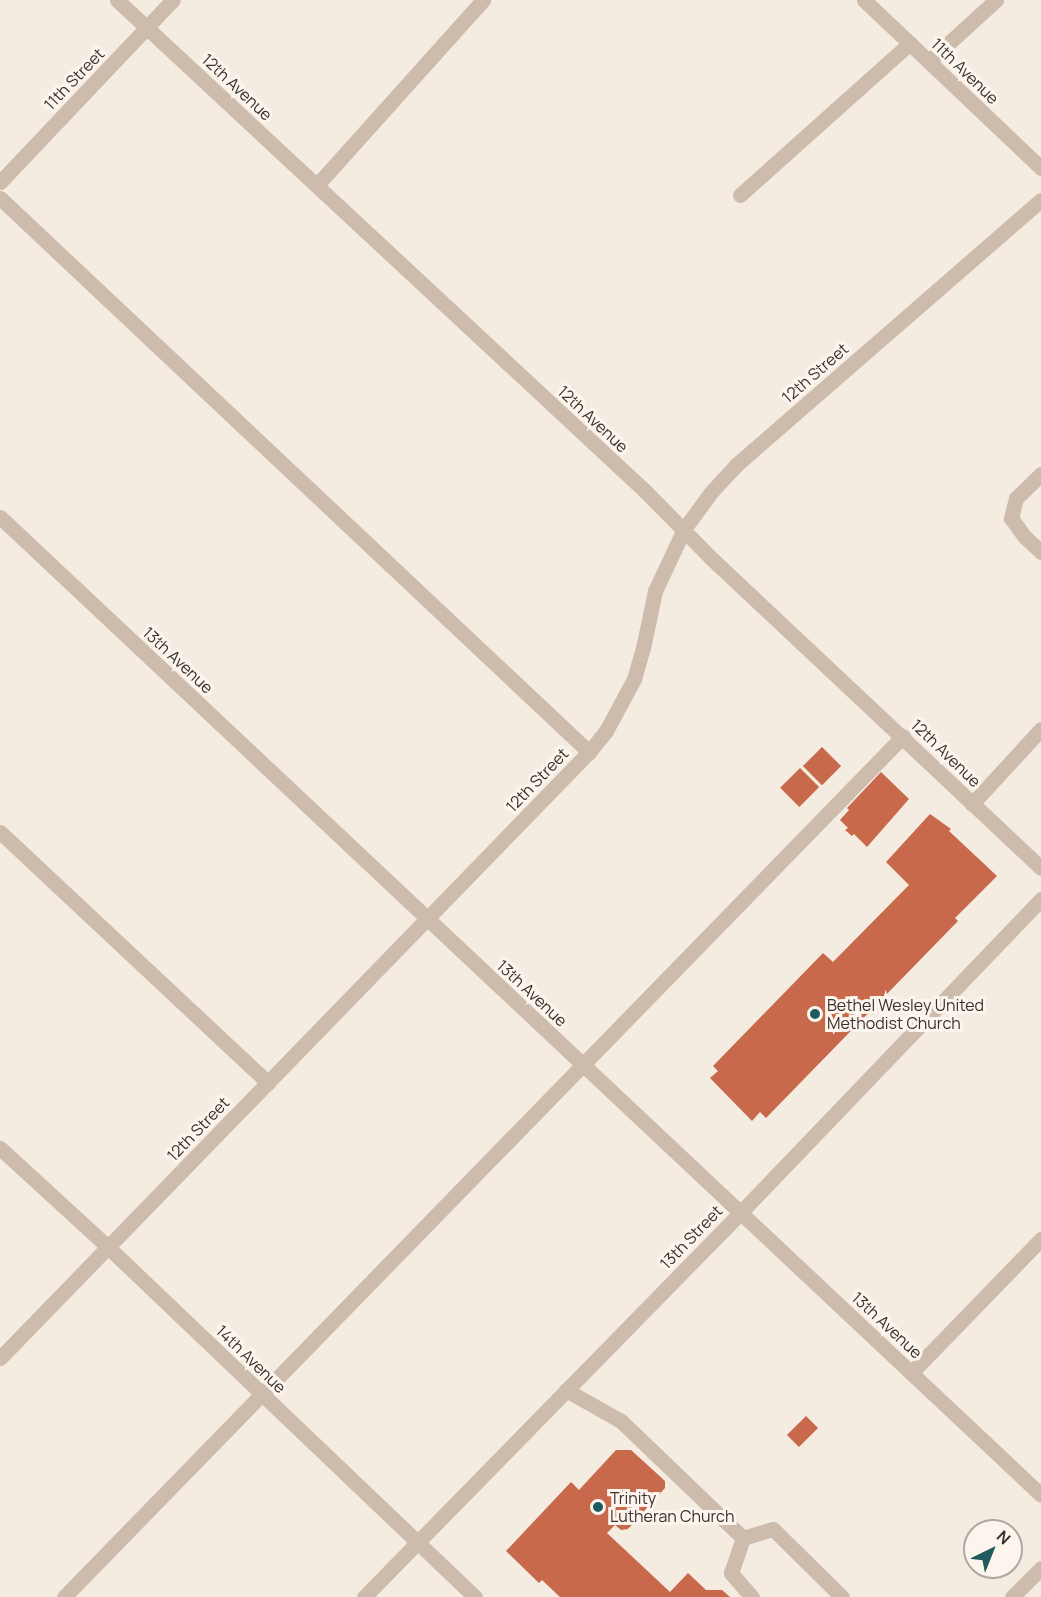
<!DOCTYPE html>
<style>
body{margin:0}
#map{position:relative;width:1041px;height:1597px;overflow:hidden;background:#f4ebe1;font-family:Manrope,sans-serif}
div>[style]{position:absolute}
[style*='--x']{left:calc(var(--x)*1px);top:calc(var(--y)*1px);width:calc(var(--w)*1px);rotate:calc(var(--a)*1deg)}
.building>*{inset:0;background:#c8694b;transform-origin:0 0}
.minor>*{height:15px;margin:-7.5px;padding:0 7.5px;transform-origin:7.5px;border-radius:7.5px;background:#cdbbac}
.dots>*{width:16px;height:16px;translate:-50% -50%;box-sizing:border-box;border:3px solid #fbf5ee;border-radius:50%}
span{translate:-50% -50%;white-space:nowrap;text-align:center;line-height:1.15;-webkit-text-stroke:6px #fbf5ee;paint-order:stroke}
.street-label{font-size:16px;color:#3b302b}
.poi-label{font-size:16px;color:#3b302b}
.left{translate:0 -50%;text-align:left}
.north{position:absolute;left:963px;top:1519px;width:60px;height:60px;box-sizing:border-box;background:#fbf5ee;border:2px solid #aea6a0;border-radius:50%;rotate:43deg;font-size:16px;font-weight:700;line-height:24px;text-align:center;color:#3b302b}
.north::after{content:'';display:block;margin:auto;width:21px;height:27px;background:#1f5a5e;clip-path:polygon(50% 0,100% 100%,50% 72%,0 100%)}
</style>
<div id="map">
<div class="building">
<i style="left:822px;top:747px;width:27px;height:27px;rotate:45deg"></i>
<i style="left:800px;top:768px;width:27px;height:28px;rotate:45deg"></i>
<i style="clip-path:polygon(881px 772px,909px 799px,867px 847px,854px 834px,852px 836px,845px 830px,848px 828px,840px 820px,849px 810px,847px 808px)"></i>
<i style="clip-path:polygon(930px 814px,951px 829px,949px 831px,997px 876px,955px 918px,958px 921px,766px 1118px,760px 1112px,752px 1121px,710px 1078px,718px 1071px,713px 1066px,823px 953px,833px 962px,909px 885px,886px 862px)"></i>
<i style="left:806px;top:1416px;width:17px;height:27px;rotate:45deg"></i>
<i style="clip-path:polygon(616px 1450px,631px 1450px,665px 1481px,665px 1488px,628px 1529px,621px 1530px,615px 1525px,607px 1533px,670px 1592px,688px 1573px,706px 1590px,722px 1590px,730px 1597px,560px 1597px,542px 1580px,539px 1583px,506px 1551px,571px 1482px,579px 1490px)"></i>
</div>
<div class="minor">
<i style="--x:117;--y:0;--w:721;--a:42.92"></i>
<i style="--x:645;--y:491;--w:95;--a:45.4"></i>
<i style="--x:712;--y:559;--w:451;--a:43.2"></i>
<i style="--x:864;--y:0;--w:244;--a:43.5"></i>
<i style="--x:929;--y:61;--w:91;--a:-42.3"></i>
<i style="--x:0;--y:182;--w:251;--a:-46.5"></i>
<i style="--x:317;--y:185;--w:249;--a:-48.1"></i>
<i style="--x:740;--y:195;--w:228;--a:-41.8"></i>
<i style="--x:0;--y:198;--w:809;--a:43.25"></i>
<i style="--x:1041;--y:474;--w:35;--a:136"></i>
<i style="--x:1016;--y:498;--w:21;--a:104"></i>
<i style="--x:1011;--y:518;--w:24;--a:54"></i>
<i style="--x:1025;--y:537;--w:22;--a:43"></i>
<i style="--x:0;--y:517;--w:1428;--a:43.21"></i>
<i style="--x:972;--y:804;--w:102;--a:-47.4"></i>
<i style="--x:0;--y:832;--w:367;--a:43.1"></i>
<i style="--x:0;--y:1148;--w:148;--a:42.5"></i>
<i style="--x:109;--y:1248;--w:506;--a:43.64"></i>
<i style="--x:0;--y:1358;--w:845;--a:-45.82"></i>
<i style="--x:589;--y:752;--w:27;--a:-51"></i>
<i style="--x:606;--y:731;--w:59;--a:-61.7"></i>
<i style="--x:634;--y:679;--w:32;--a:-74"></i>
<i style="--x:643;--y:648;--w:58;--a:-78.1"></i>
<i style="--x:655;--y:591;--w:68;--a:-64.9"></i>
<i style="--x:684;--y:529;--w:47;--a:-53.6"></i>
<i style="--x:712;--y:491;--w:35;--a:-47"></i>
<i style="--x:736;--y:465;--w:404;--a:-41"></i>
<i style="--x:911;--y:1373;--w:187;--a:-45.9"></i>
<i style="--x:566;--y:1390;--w:63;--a:29.4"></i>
<i style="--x:621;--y:1421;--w:169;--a:43.8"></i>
<i style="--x:743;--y:1538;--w:31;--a:-17"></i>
<i style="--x:773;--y:1529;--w:97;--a:44.6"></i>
<i style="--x:743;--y:1538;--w:37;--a:109"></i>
<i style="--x:731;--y:1573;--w:32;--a:49"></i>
<i style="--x:64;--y:1597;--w:1202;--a:-45.74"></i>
<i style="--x:364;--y:1597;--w:539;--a:-45.6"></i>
<i style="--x:741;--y:1212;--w:434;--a:-46.2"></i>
<i style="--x:1012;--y:1597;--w:41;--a:-45"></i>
</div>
<div class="dots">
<i style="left:815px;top:1014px;background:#1f5a5e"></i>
<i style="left:598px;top:1507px;background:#1f5a5e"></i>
</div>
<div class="street-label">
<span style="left:965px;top:71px;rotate:44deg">11th Avenue</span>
<span style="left:74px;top:79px;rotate:-46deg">11th Street</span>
<span style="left:237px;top:87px;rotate:43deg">12th Avenue</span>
<span style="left:815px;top:373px;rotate:-41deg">12th Street</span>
<span style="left:593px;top:419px;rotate:43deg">12th Avenue</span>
<span style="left:178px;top:660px;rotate:43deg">13th Avenue</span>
<span style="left:946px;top:753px;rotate:44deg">12th Avenue</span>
<span style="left:537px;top:780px;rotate:-46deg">12th Street</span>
<span style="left:532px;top:993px;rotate:43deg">13th Avenue</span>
<span style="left:198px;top:1129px;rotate:-46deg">12th Street</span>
<span style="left:691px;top:1237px;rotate:-46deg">13th Street</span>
<span style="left:887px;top:1325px;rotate:43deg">13th Avenue</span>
<span style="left:251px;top:1359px;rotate:44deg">14th Avenue</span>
</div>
<div class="poi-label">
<span class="left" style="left:827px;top:1014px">Bethel Wesley United<br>Methodist Church</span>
<span class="left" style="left:610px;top:1507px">Trinity<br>Lutheran Church</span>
</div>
<div class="north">N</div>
</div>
